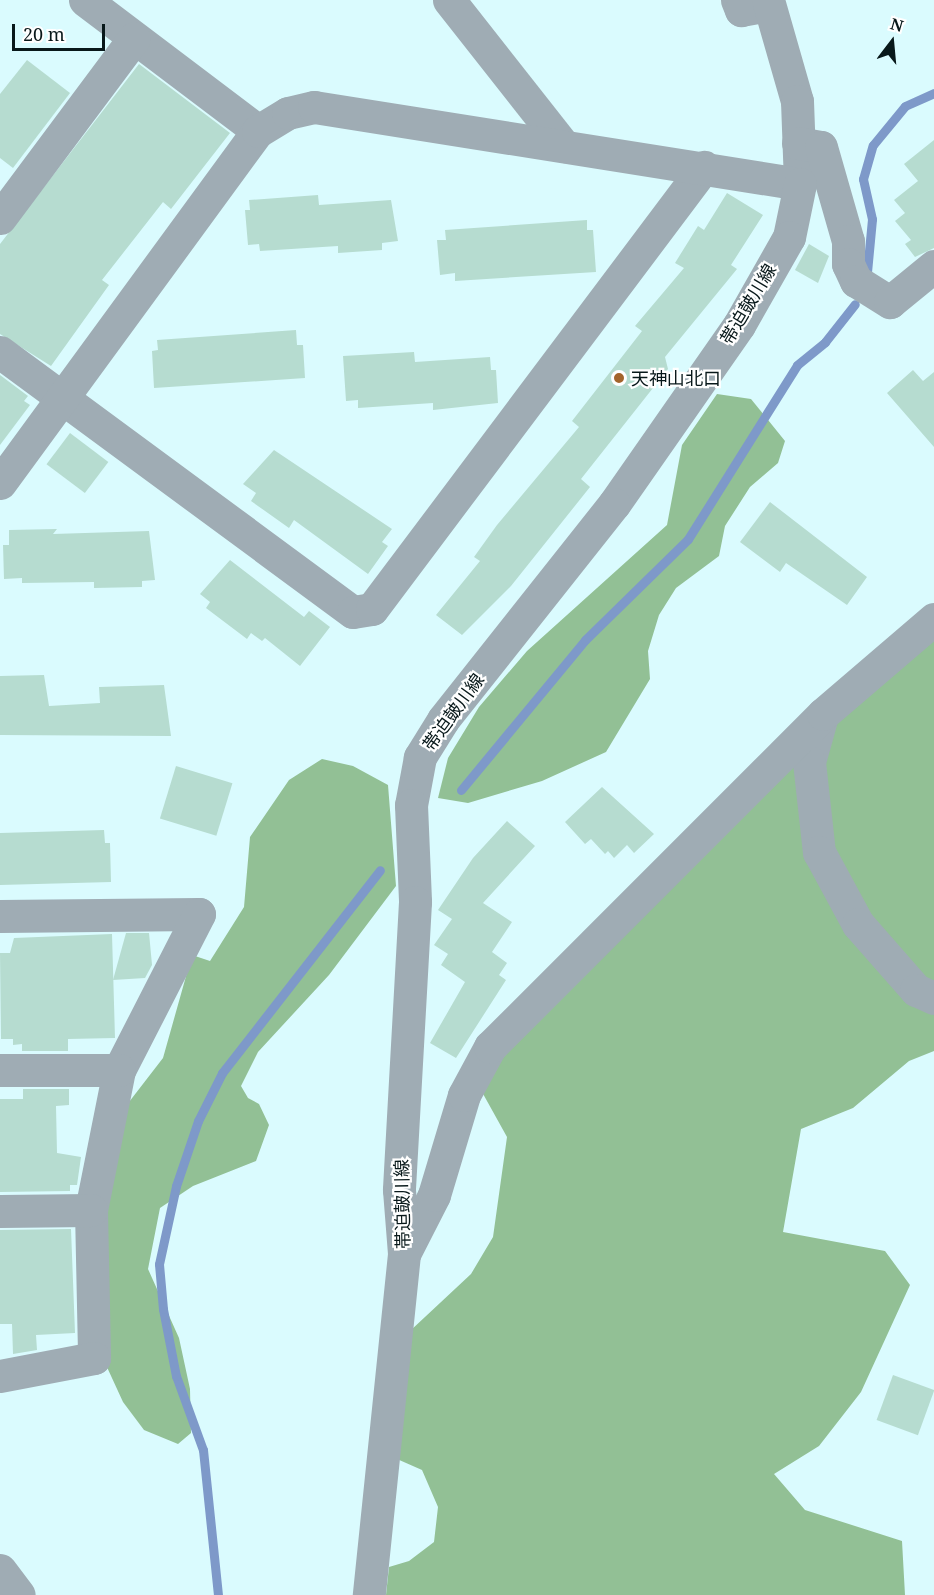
<!DOCTYPE html>
<meta charset="utf-8">
<style>
body{margin:0}
#map{position:relative;width:934px;height:1595px;overflow:hidden;background:#dafbfe;font-family:"Noto Serif","Noto Sans JP",serif}
div>[style]{position:absolute}
[style*='--x']{left:calc(var(--x)*1px);top:calc(var(--y)*1px);width:calc(var(--w)*1px);rotate:calc(var(--a)*1deg)}
.forest>*{inset:0;background:#92c095}
.stream>*{height:9px;margin:-4.5px;padding:0 4.5px;transform-origin:4.5px;border-radius:4.5px;background:#7e99c9}
.building>*{inset:0;background:#b6dcd0;transform-origin:0 0}
.minor>*{height:33px;margin:-16.5px;padding:0 16.5px;transform-origin:16.5px;border-radius:16.5px;background:#9facb4}
.tertiary>*{height:33px;margin:-16.5px;padding:0 16.5px;transform-origin:16.5px;border-radius:16.5px;background:#9facb4}
.dots>*{width:16px;height:16px;translate:-50% -50%;box-sizing:border-box;border:3px solid #fff;border-radius:50%}
span{translate:-50% -50%;white-space:nowrap;text-align:center;line-height:1.15;-webkit-text-stroke:4.5px #fff;paint-order:stroke}
.street-label{font-size:18px;color:#08181a}
.poi-label{font-size:18px;color:#08181a}
.left{translate:0 -50%;text-align:left}
.north{position:absolute;left:862px;top:12px;width:60px;height:60px;-webkit-text-stroke:4px #fff;paint-order:stroke;rotate:16deg;font-size:16px;font-weight:700;line-height:24px;text-align:center;color:#08181a}
.north::after{content:'';display:block;margin:auto;width:21px;height:27px;background:#08181a;clip-path:polygon(50% 0,100% 100%,50% 72%,0 100%)}
.scale{position:absolute;left:12px;top:24px;width:93px;height:27px;box-sizing:border-box;border:3px solid #08181a;border-top:0;padding-left:8px;font-size:18px;line-height:21px;white-space:nowrap;color:#08181a;-webkit-text-stroke:4px #fff;paint-order:stroke}
</style>
<div id="map">
<div class="forest">
<i style="clip-path:polygon(717px 394px,751px 399px,785px 441px,778px 463px,750px 487px,725px 526px,719px 556px,676px 588px,659px 615px,648px 651px,650px 679px,606px 752px,542px 781px,468px 803px,438px 798px,448px 758px,479px 707px,527px 651px,667px 525px,682px 445px)"></i>
<i style="clip-path:polygon(934px 639px,934px 1051px,909px 1061px,853px 1108px,801px 1129px,783px 1232px,885px 1251px,910px 1285px,861px 1392px,819px 1446px,774px 1474px,805px 1510px,902px 1541px,905px 1595px,386px 1595px,389px 1567px,409px 1561px,434px 1542px,438px 1507px,422px 1470px,397px 1459px,410px 1331px,471px 1274px,493px 1237px,507px 1137px,482px 1092px,500px 1056px,832px 723px)"></i>
<i style="clip-path:polygon(322px 759px,353px 766px,388px 785px,396px 886px,329px 975px,258px 1052px,241px 1086px,248px 1098px,259px 1104px,269px 1125px,256px 1161px,193px 1186px,160px 1208px,148px 1269px,179px 1338px,190px 1389px,191px 1433px,178px 1444px,144px 1430px,123px 1402px,106px 1365px,98px 1211px,119px 1115px,163px 1058px,192px 955px,210px 961px,244px 907px,250px 837px,289px 780px)"></i>
</div>
<div class="stream">
<i style="--x:867;--y:272;--w:53;--a:-84.6"></i>
<i style="--x:872;--y:219;--w:41;--a:-102.7"></i>
<i style="--x:863;--y:179;--w:35;--a:-74"></i>
<i style="--x:873;--y:145;--w:50;--a:-50.6"></i>
<i style="--x:905;--y:106;--w:32;--a:-24"></i>
<i style="--x:461;--y:790;--w:195;--a:-50.4"></i>
<i style="--x:585;--y:640;--w:144;--a:-44.4"></i>
<i style="--x:688;--y:539;--w:205;--a:-57.9"></i>
<i style="--x:797;--y:365;--w:36;--a:-39"></i>
<i style="--x:825;--y:342;--w:48;--a:-51.7"></i>
<i style="--x:218;--y:1595;--w:146;--a:-95.9"></i>
<i style="--x:203;--y:1450;--w:79;--a:-110"></i>
<i style="--x:176;--y:1376;--w:68;--a:-101"></i>
<i style="--x:163;--y:1309;--w:45;--a:-95.1"></i>
<i style="--x:159;--y:1264;--w:80;--a:-77.7"></i>
<i style="--x:176;--y:1186;--w:69;--a:-71.3"></i>
<i style="--x:198;--y:1121;--w:54;--a:-63.4"></i>
<i style="--x:222;--y:1073;--w:257;--a:-52.1"></i>
</div>
<div class="building">
<i style="clip-path:polygon(27px 60px,70px 93px,13px 168px,0 158px,0 94px)"></i>
<i style="clip-path:polygon(139px 64px,230px 133px,171px 209px,163px 202px,102px 280px,109px 285px,51px 366px,0 334px,0 244px)"></i>
<i style="clip-path:polygon(934px 140px,934px 248px,915px 257px,905px 244px,911px 240px,895px 221px,905px 213px,894px 200px,918px 181px,904px 164px)"></i>
<i style="clip-path:polygon(727px 193px,763px 215px,731px 265px,737px 269px,665px 357px,668px 369px,581px 479px,590px 487px,511px 586px,462px 635px,436px 615px,480px 561px,474px 557px,497px 525px,579px 427px,572px 421px,642px 331px,635px 326px,684px 268px,675px 263px,698px 226px,704px 230px)"></i>
<i style="clip-path:polygon(318px 195px,319px 205px,391px 200px,398px 241px,382px 243px,382px 250px,338px 253px,338px 246px,260px 251px,259px 244px,248px 245px,245px 210px,250px 210px,249px 200px)"></i>
<i style="clip-path:polygon(587px 220px,587px 230px,593px 230px,596px 272px,455px 281px,455px 273px,440px 275px,437px 240px,446px 240px,445px 230px)"></i>
<i style="clip-path:polygon(809px 244px,829px 256px,818px 283px,795px 270px)"></i>
<i style="clip-path:polygon(296px 330px,297px 345px,303px 345px,305px 378px,154px 388px,152px 351px,158px 350px,157px 340px)"></i>
<i style="clip-path:polygon(414px 352px,415px 362px,490px 357px,491px 370px,496px 370px,498px 403px,433px 410px,433px 403px,358px 408px,358px 400px,346px 401px,343px 356px)"></i>
<i style="clip-path:polygon(913px 370px,923px 381px,934px 372px,934px 447px,887px 393px)"></i>
<i style="clip-path:polygon(0 375px,28px 396px,24px 401px,30px 405px,0 445px)"></i>
<i style="left:70px;top:433px;width:48px;height:39px;rotate:37deg"></i>
<i style="clip-path:polygon(274px 450px,392px 529px,382px 542px,388px 546px,368px 574px,294px 520px,289px 528px,251px 501px,256px 493px,243px 484px)"></i>
<i style="clip-path:polygon(770px 502px,867px 577px,847px 605px,786px 563px,780px 572px,740px 542px)"></i>
<i style="clip-path:polygon(57px 529px,53px 534px,149px 531px,155px 580px,142px 581px,142px 587px,94px 588px,94px 582px,22px 583px,22px 578px,4px 579px,3px 545px,9px 545px,9px 530px)"></i>
<i style="clip-path:polygon(230px 560px,304px 617px,309px 611px,330px 627px,300px 666px,265px 638px,262px 641px,251px 633px,247px 639px,206px 608px,210px 602px,200px 594px)"></i>
<i style="clip-path:polygon(44px 675px,49px 706px,100px 703px,99px 687px,164px 685px,171px 736px,0 735px,0 676px)"></i>
<i style="left:176px;top:766px;width:59px;height:55px;rotate:17deg"></i>
<i style="clip-path:polygon(602px 787px,654px 834px,634px 853px,627px 845px,614px 858px,608px 851px,605px 854px,591px 839px,585px 844px,565px 822px)"></i>
<i style="clip-path:polygon(507px 821px,535px 846px,483px 903px,512px 922px,492px 952px,507px 963px,499px 975px,506px 980px,456px 1058px,430px 1043px,465px 982px,441px 965px,448px 954px,434px 945px,452px 919px,438px 910px,473px 858px)"></i>
<i style="clip-path:polygon(104px 830px,105px 843px,110px 843px,111px 882px,0 885px,0 833px)"></i>
<i style="clip-path:polygon(126px 933px,149px 933px,152px 965px,145px 978px,113px 980px)"></i>
<i style="clip-path:polygon(112px 934px,115px 1038px,68px 1039px,68px 1051px,22px 1051px,22px 1044px,13px 1045px,13px 1039px,1px 1039px,0 953px,10px 953px,14px 938px)"></i>
<i style="clip-path:polygon(23px 1089px,69px 1089px,69px 1105px,56px 1106px,57px 1153px,81px 1157px,77px 1185px,70px 1185px,70px 1191px,0 1192px,0 1099px,23px 1099px)"></i>
<i style="clip-path:polygon(71px 1229px,75px 1333px,36px 1335px,37px 1350px,13px 1354px,12px 1324px,0 1324px,0 1230px)"></i>
<i style="left:893px;top:1375px;width:44px;height:48px;rotate:20deg"></i>
</div>
<div class="minor">
<i style="--x:85;--y:0;--w:217;--a:37.1"></i>
<i style="--x:449;--y:0;--w:186;--a:51.8"></i>
<i style="--x:737;--y:0;--w:11;--a:68"></i>
<i style="--x:741;--y:10;--w:28;--a:-10"></i>
<i style="--x:768;--y:0;--w:105;--a:74"></i>
<i style="--x:797;--y:101;--w:83;--a:87.9"></i>
<i style="--x:798;--y:143;--w:23;--a:10"></i>
<i style="--x:821;--y:147;--w:98;--a:74"></i>
<i style="--x:848;--y:241;--w:23;--a:90"></i>
<i style="--x:848;--y:264;--w:19;--a:65"></i>
<i style="--x:856;--y:281;--w:40;--a:32"></i>
<i style="--x:890;--y:302;--w:57;--a:-39.3"></i>
<i style="--x:0;--y:218;--w:224;--a:-53.3"></i>
<i style="--x:0;--y:352;--w:438;--a:36.4"></i>
<i style="--x:353;--y:612;--w:19;--a:-9"></i>
<i style="--x:372;--y:609;--w:553;--a:-53.09"></i>
<i style="--x:821;--y:719;--w:45;--a:105.6"></i>
<i style="--x:809;--y:762;--w:91;--a:83.7"></i>
<i style="--x:819;--y:852;--w:82;--a:61.6"></i>
<i style="--x:858;--y:924;--w:88;--a:48.7"></i>
<i style="--x:916;--y:990;--w:20;--a:24"></i>
<i style="--x:0;--y:916;--w:199;--a:-0.6"></i>
<i style="--x:199;--y:914;--w:175;--a:117.1"></i>
<i style="--x:119;--y:1070;--w:143;--a:101.3"></i>
<i style="--x:91;--y:1210;--w:148;--a:88.8"></i>
<i style="--x:94;--y:1358;--w:96;--a:169.2"></i>
<i style="--x:0;--y:1070;--w:119;--a:0"></i>
<i style="--x:0;--y:1211;--w:91;--a:-0.6"></i>
<i style="--x:404;--y:1254;--w:66;--a:-63"></i>
<i style="--x:434;--y:1195;--w:104;--a:-73.3"></i>
<i style="--x:464;--y:1095;--w:55;--a:-61.6"></i>
<i style="--x:490;--y:1047;--w:471;--a:-45"></i>
<i style="--x:823;--y:714;--w:146;--a:-40.6"></i>
</div>
<div class="tertiary">
<i style="--x:0;--y:483;--w:436;--a:-53.8"></i>
<i style="--x:258;--y:131;--w:35;--a:-31"></i>
<i style="--x:288;--y:113;--w:27;--a:-13"></i>
<i style="--x:314;--y:107;--w:492;--a:9"></i>
<i style="--x:800;--y:184;--w:54;--a:101.7"></i>
<i style="--x:789;--y:237;--w:101;--a:119.6"></i>
<i style="--x:739;--y:325;--w:218;--a:124.9"></i>
<i style="--x:614;--y:504;--w:275;--a:128.4"></i>
<i style="--x:443;--y:720;--w:44;--a:121.9"></i>
<i style="--x:420;--y:757;--w:49;--a:100.6"></i>
<i style="--x:411;--y:805;--w:97;--a:87.6"></i>
<i style="--x:415;--y:902;--w:288;--a:93.2"></i>
<i style="--x:399;--y:1190;--w:64;--a:85.5"></i>
<i style="--x:404;--y:1254;--w:343;--a:95.9"></i>
<i style="--x:0;--y:1570;--w:31;--a:53"></i>
</div>
<div class="dots">
<i style="left:619px;top:378px;background:#a3642b"></i>
</div>
<div class="street-label">
<span style="left:748px;top:304px;rotate:-59deg">帯迫皷川線</span>
<span style="left:453px;top:712px;rotate:-54deg">帯迫皷川線</span>
<span style="left:402px;top:1204px;rotate:-91deg">帯迫皷川線</span>
</div>
<div class="poi-label">
<span class="left" style="left:631px;top:378px">天神山北口</span>
</div>
<div class="north">N</div>
<div class="scale">20 m</div>
</div>
